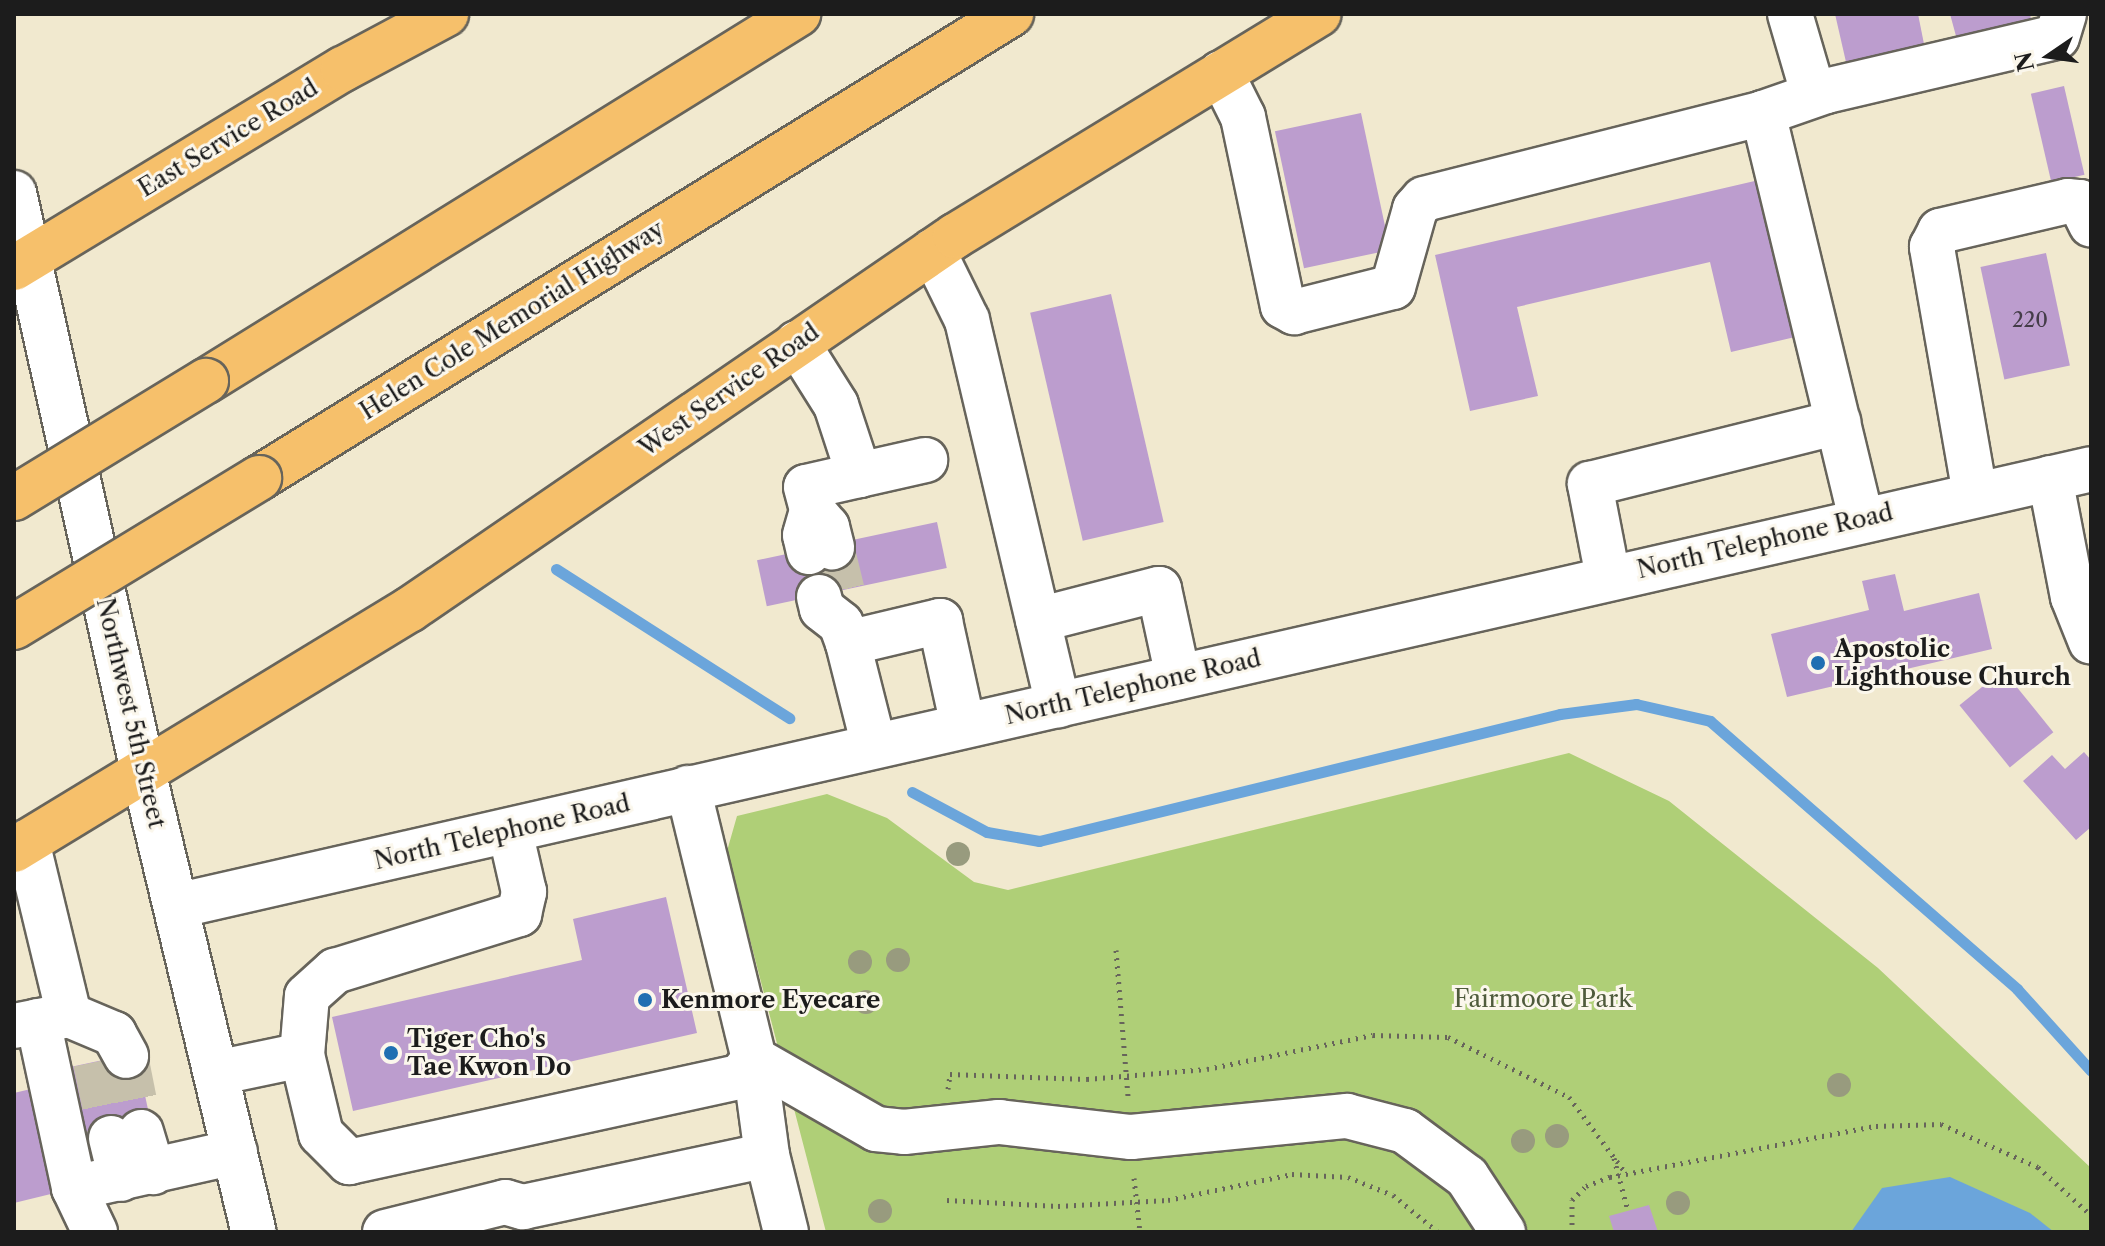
<!DOCTYPE html>
<style>
body{margin:0}
#map{position:relative;width:2105px;height:1246px;overflow:hidden;background:#f1e9cf;font-family:"Libre Caslon Text",serif}
div>[style]{position:absolute}
[style*='--x']{left:calc(var(--x)*1px);top:calc(var(--y)*1px);width:calc(var(--w)*1px);rotate:calc(var(--a)*1deg)}
.green>*{inset:0;background:#afcf77}
.water>*{inset:0;background:#6ba5db}
.stream>*{height:11px;margin:-5.5px;padding:0 5.5px;transform-origin:5.5px;border-radius:5.5px;background:#6ba5db}
.building>*{inset:0;background:#bc9dce;transform-origin:0 0}
.minor-tunnel>*{height:44px;margin-top:-22px;transform-origin:0;background:repeating-linear-gradient(90deg,#c6c0ab 0 44px,transparent 0 66px)}
.path>*{height:5px;margin-top:-2.5px;transform-origin:0;background:repeating-linear-gradient(90deg,#67645b 0 2px,transparent 0 8px)}
.roads{filter:drop-shadow(2px 0 #67645b) drop-shadow(-2px 0 #67645b) drop-shadow(0 2px #67645b) drop-shadow(0 -2px #67645b)}
.minor>*{height:44px;margin:-22px;padding:0 22px;transform-origin:22px;border-radius:22px;background:#fff}
.major>*{height:44px;margin:-22px;padding:0 22px;transform-origin:22px;border-radius:22px;background:#f6c06b}
.highway>*{height:44px;margin:-22px;padding:0 22px;transform-origin:22px;border-radius:22px;background:#f6c06b}
.bridges{filter:drop-shadow(2px 0 #67645b) drop-shadow(-2px 0 #67645b) drop-shadow(0 2px #67645b) drop-shadow(0 -2px #67645b)}
.highway-bridge>*{height:44px;margin:-22px;padding:0 22px;transform-origin:22px;border-radius:22px;background:#f6c06b}
.trees>*{width:24px;height:24px;margin:-12px;border-radius:50%;background:#989b7e}
.dots>*{width:22px;height:22px;translate:-50% -50%;box-sizing:border-box;border:4px solid #fbf7ec;border-radius:50%}
span{translate:-50% -50%;white-space:nowrap;text-align:center;line-height:1.15;-webkit-text-stroke:6px #fbf7ec;paint-order:stroke}
.number-label{font-size:20px;color:#443c48}
.number-label span{-webkit-text-stroke-width:0}
.street-label{font-size:24px;color:#1c1c1c}
.poi-label{font-size:24px;color:#1c1c1c;font-weight:700}
.left{translate:0 -50%;text-align:left}
.park-label{font-size:24px;color:#4f5b3c}
.frame{position:absolute;inset:0;border:16px solid #1c1c1c;pointer-events:none}
.north{position:absolute;left:2009px;top:16px;width:80px;height:80px;-webkit-text-stroke:6px #fbf7ec;paint-order:stroke;rotate:257deg;font-size:22px;font-weight:700;line-height:32px;text-align:center;color:#1c1c1c}
.north::after{content:'';display:block;margin:auto;width:28px;height:36px;background:#1c1c1c;clip-path:polygon(50% 0,100% 100%,50% 72%,0 100%)}
</style>
<div id="map">
<div class="green">
<i style="clip-path:polygon(1569px 753px,1669px 801px,1878px 968px,2091px 1168px,2091px 1232px,826px 1232px,727px 851px,737px 816px,827px 794px,887px 818px,974px 882px,1008px 890px)"></i>
</div>
<div class="water">
<i style="clip-path:polygon(1950px 1177px,2030px 1213px,2054px 1232px,1851px 1232px,1882px 1188px)"></i>
</div>
<div class="stream">
<i style="--x:556;--y:569;--w:277;--a:32.6"></i>
<i style="--x:912;--y:792;--w:85;--a:28.1"></i>
<i style="--x:987;--y:832;--w:53;--a:9.8"></i>
<i style="--x:1039;--y:841;--w:536;--a:-13.7"></i>
<i style="--x:1560;--y:714;--w:77;--a:-7.5"></i>
<i style="--x:1636;--y:704;--w:76;--a:12.9"></i>
<i style="--x:1710;--y:721;--w:408;--a:41.1"></i>
<i style="--x:2017;--y:989;--w:110;--a:47.9"></i>
</div>
<div class="building">
<i style="clip-path:polygon(1835px 14px,1918px 14px,1924px 44px,1846px 62px)"></i>
<i style="clip-path:polygon(1950px 14px,2030px 14px,2031px 19px,1956px 36px)"></i>
<i style="left:2064px;top:86px;width:91px;height:34px;rotate:77deg"></i>
<i style="left:1361px;top:113px;width:140px;height:88px;rotate:78deg"></i>
<i style="clip-path:polygon(1759px 180px,1795px 337px,1731px 352px,1710px 262px,1517px 307px,1538px 396px,1470px 411px,1435px 255px)"></i>
<i style="left:2046px;top:253px;width:115px;height:67px;rotate:78deg"></i>
<i style="left:1111px;top:294px;width:234px;height:83px;rotate:77deg"></i>
<i style="left:937px;top:522px;width:47px;height:184px;rotate:78deg"></i>
<i style="clip-path:polygon(1895px 574px,1904px 611px,1979px 593px,1992px 649px,1787px 697px,1771px 634px,1869px 610px,1862px 581px)"></i>
<i style="left:2003px;top:670px;width:80px;height:56px;rotate:51deg"></i>
<i style="clip-path:polygon(2084px 752px,2091px 760px,2091px 827px,2076px 840px,2023px 781px,2052px 755px,2065px 769px)"></i>
<i style="clip-path:polygon(666px 897px,697px 1033px,353px 1111px,332px 1017px,582px 960px,573px 919px)"></i>
<i style="left:136px;top:1053px;width:78px;height:78px;rotate:78deg"></i>
<i style="clip-path:polygon(35px 1088px,59px 1192px,14px 1203px,14px 1093px)"></i>
<i style="clip-path:polygon(1649px 1205px,1658px 1232px,1614px 1232px,1609px 1216px)"></i>
</div>
<div class="minor-tunnel">
<i style="--x:832;--y:547;--w:46;--a:76.3"></i>
<i style="--x:126;--y:1056;--w:77;--a:78.8"></i>
<i style="--x:95;--y:1062;--w:78;--a:78.1"></i>
</div>
<div class="path">
<i style="--x:1116;--y:950;--w:147;--a:85.3"></i>
<i style="--x:948;--y:1089;--w:15;--a:-82"></i>
<i style="--x:950;--y:1074;--w:137;--a:2.1"></i>
<i style="--x:1087;--y:1079;--w:120;--a:-4.8"></i>
<i style="--x:1207;--y:1069;--w:169;--a:-11.6"></i>
<i style="--x:1373;--y:1035;--w:75;--a:1.5"></i>
<i style="--x:1448;--y:1037;--w:135;--a:26.4"></i>
<i style="--x:1569;--y:1097;--w:94;--a:53.3"></i>
<i style="--x:1614;--y:1158;--w:55;--a:75.2"></i>
<i style="--x:1134;--y:1178;--w:54;--a:83.7"></i>
<i style="--x:947;--y:1200;--w:111;--a:3.1"></i>
<i style="--x:1058;--y:1206;--w:110;--a:-3.1"></i>
<i style="--x:1168;--y:1200;--w:127;--a:-11.8"></i>
<i style="--x:1292;--y:1174;--w:56;--a:3.1"></i>
<i style="--x:1348;--y:1177;--w:48;--a:21.8"></i>
<i style="--x:1393;--y:1195;--w:58;--a:39.4"></i>
<i style="--x:1572;--y:1232;--w:32;--a:-90"></i>
<i style="--x:1572;--y:1200;--w:20;--a:-45"></i>
<i style="--x:1586;--y:1186;--w:26;--a:-21"></i>
<i style="--x:1610;--y:1177;--w:271;--a:-10.9"></i>
<i style="--x:1876;--y:1126;--w:65;--a:-1.8"></i>
<i style="--x:1941;--y:1124;--w:106;--a:23.9"></i>
<i style="--x:2038;--y:1167;--w:72;--a:42.2"></i>
</div>
<div class="roads">
<div class="minor">
<i style="--x:1790;--y:14;--w:75;--a:73.7"></i>
<i style="--x:1811;--y:86;--w:16;--a:18"></i>
<i style="--x:1826;--y:91;--w:237;--a:-13.2"></i>
<i style="--x:2057;--y:37;--w:24;--a:-73"></i>
<i style="--x:1221;--y:73;--w:49;--a:63.4"></i>
<i style="--x:1243;--y:117;--w:193;--a:78.1"></i>
<i style="--x:1283;--y:306;--w:13;--a:29"></i>
<i style="--x:1294;--y:312;--w:102;--a:-14.2"></i>
<i style="--x:1393;--y:287;--w:81;--a:-74.2"></i>
<i style="--x:1415;--y:209;--w:13;--a:-48"></i>
<i style="--x:1424;--y:199;--w:350;--a:-14.2"></i>
<i style="--x:1763;--y:113;--w:67;--a:-19.2"></i>
<i style="--x:1763;--y:113;--w:418;--a:76.4"></i>
<i style="--x:14;--y:193;--w:592;--a:77.42"></i>
<i style="--x:143;--y:771;--w:474;--a:76.5"></i>
<i style="--x:933;--y:251;--w:77;--a:63.8"></i>
<i style="--x:967;--y:320;--w:396;--a:76.7"></i>
<i style="--x:797;--y:343;--w:73;--a:57.8"></i>
<i style="--x:836;--y:405;--w:74;--a:71.8"></i>
<i style="--x:859;--y:475;--w:54;--a:167.2"></i>
<i style="--x:806;--y:487;--w:24;--a:75"></i>
<i style="--x:859;--y:475;--w:68;--a:-12.8"></i>
<i style="--x:2050;--y:478;--w:121;--a:79.1"></i>
<i style="--x:2073;--y:597;--w:48;--a:68.2"></i>
<i style="--x:1975;--y:494;--w:251;--a:-99.9"></i>
<i style="--x:1932;--y:247;--w:18;--a:-63"></i>
<i style="--x:1940;--y:231;--w:131;--a:-13.2"></i>
<i style="--x:2068;--y:201;--w:12;--a:5"></i>
<i style="--x:2080;--y:202;--w:25;--a:64"></i>
<i style="--x:809;--y:552;--w:17;--a:-103"></i>
<i style="--x:805;--y:535;--w:26;--a:-74"></i>
<i style="--x:812;--y:510;--w:23;--a:49"></i>
<i style="--x:827;--y:527;--w:21;--a:76"></i>
<i style="--x:1608;--y:577;--w:95;--a:-101"></i>
<i style="--x:1590;--y:484;--w:256;--a:-14"></i>
<i style="--x:819;--y:597;--w:12;--a:76"></i>
<i style="--x:822;--y:609;--w:24;--a:38"></i>
<i style="--x:841;--y:624;--w:20;--a:70"></i>
<i style="--x:1038;--y:620;--w:125;--a:-14.4"></i>
<i style="--x:1159;--y:589;--w:90;--a:77.8"></i>
<i style="--x:874;--y:746;--w:106;--a:-104.2"></i>
<i style="--x:848;--y:643;--w:95;--a:-13.4"></i>
<i style="--x:940;--y:621;--w:107;--a:77.6"></i>
<i style="--x:176;--y:906;--w:1964;--a:-12.85"></i>
<i style="--x:69;--y:1015;--w:49;--a:22.9"></i>
<i style="--x:114;--y:1034;--w:25;--a:61"></i>
<i style="--x:38;--y:1021;--w:171;--a:77.8"></i>
<i style="--x:74;--y:1188;--w:165;--a:-12.6"></i>
<i style="--x:14;--y:1026;--w:56;--a:-11.3"></i>
<i style="--x:69;--y:1015;--w:178;--a:-103.6"></i>
<i style="--x:302;--y:1055;--w:59;--a:-85.2"></i>
<i style="--x:307;--y:996;--w:38;--a:-42"></i>
<i style="--x:335;--y:971;--w:193;--a:-17.2"></i>
<i style="--x:519;--y:914;--w:23;--a:-77"></i>
<i style="--x:524;--y:892;--w:63;--a:-102.9"></i>
<i style="--x:216;--y:1073;--w:88;--a:-11.8"></i>
<i style="--x:302;--y:1055;--w:81;--a:76.5"></i>
<i style="--x:321;--y:1134;--w:40;--a:45"></i>
<i style="--x:349;--y:1162;--w:400;--a:-12.3"></i>
<i style="--x:740;--y:1077;--w:23;--a:-52"></i>
<i style="--x:754;--y:1059;--w:279;--a:-103.7"></i>
<i style="--x:141;--y:1132;--w:42;--a:73.3"></i>
<i style="--x:111;--y:1138;--w:42;--a:76.3"></i>
<i style="--x:74;--y:1188;--w:49;--a:64.5"></i>
<i style="--x:385;--y:1232;--w:124;--a:-14"></i>
<i style="--x:505;--y:1202;--w:19;--a:16"></i>
<i style="--x:523;--y:1207;--w:249;--a:-12"></i>
<i style="--x:786;--y:1232;--w:79;--a:-103.9"></i>
<i style="--x:767;--y:1155;--w:97;--a:-97.7"></i>
<i style="--x:754;--y:1059;--w:141;--a:29.8"></i>
<i style="--x:876;--y:1129;--w:28;--a:6"></i>
<i style="--x:904;--y:1132;--w:96;--a:-6"></i>
<i style="--x:999;--y:1122;--w:133;--a:6.5"></i>
<i style="--x:1131;--y:1137;--w:217;--a:-5.6"></i>
<i style="--x:1347;--y:1116;--w:60;--a:14.5"></i>
<i style="--x:1405;--y:1131;--w:77;--a:36.6"></i>
<i style="--x:1467;--y:1177;--w:66;--a:56.8"></i>
</div>
<div class="major">
<i style="--x:14;--y:268;--w:385;--a:-31.2"></i>
<i style="--x:343;--y:69;--w:117;--a:-28.1"></i>
<i style="--x:14;--y:850;--w:462;--a:-31.3"></i>
<i style="--x:409;--y:610;--w:662;--a:-34.41"></i>
<i style="--x:955;--y:236;--w:426;--a:-31.4"></i>
</div>
<div class="highway">
<i style="--x:206;--y:381;--w:697;--a:-31.8"></i>
<i style="--x:259;--y:478;--w:884;--a:-31.68"></i>
</div>
</div>
<div class="bridges">
<div class="highway-bridge">
<i style="--x:14;--y:498;--w:225;--a:-31.4"></i>
<i style="--x:14;--y:627;--w:287;--a:-31.3"></i>
</div>
</div>
<div class="trees">
<i style="left:958px;top:854px"></i>
<i style="left:898px;top:960px"></i>
<i style="left:860px;top:962px"></i>
<i style="left:866px;top:1002px"></i>
<i style="left:1839px;top:1085px"></i>
<i style="left:1557px;top:1136px"></i>
<i style="left:1523px;top:1141px"></i>
<i style="left:1678px;top:1203px"></i>
<i style="left:880px;top:1211px"></i>
</div>
<div class="dots">
<i style="left:1818px;top:663px;background:#1f6fb2"></i>
<i style="left:645px;top:1000px;background:#1f6fb2"></i>
<i style="left:391px;top:1053px;background:#1f6fb2"></i>
</div>
<div class="number-label">
<span style="left:2030px;top:320px">220</span>
</div>
<div class="street-label">
<span style="left:228px;top:138px;rotate:-31deg">East Service Road</span>
<span style="left:512px;top:320px;rotate:-32deg">Helen Cole Memorial Highway</span>
<span style="left:729px;top:390px;rotate:-35deg">West Service Road</span>
<span style="left:1765px;top:541px;rotate:-13deg">North Telephone Road</span>
<span style="left:1133px;top:687px;rotate:-13deg">North Telephone Road</span>
<span style="left:131px;top:713px;rotate:77deg">Northwest 5th Street</span>
<span style="left:502px;top:832px;rotate:-13deg">North Telephone Road</span>
</div>
<div class="poi-label">
<span class="left" style="left:1834px;top:663px">Apostolic<br>Lighthouse Church</span>
<span class="left" style="left:661px;top:1000px">Kenmore Eyecare</span>
<span class="left" style="left:407px;top:1053px">Tiger Cho's<br>Tae Kwon Do</span>
</div>
<div class="park-label">
<span style="left:1543px;top:999px">Fairmoore Park</span>
</div>
<div class="frame"></div>
<div class="north">N</div>
</div>
